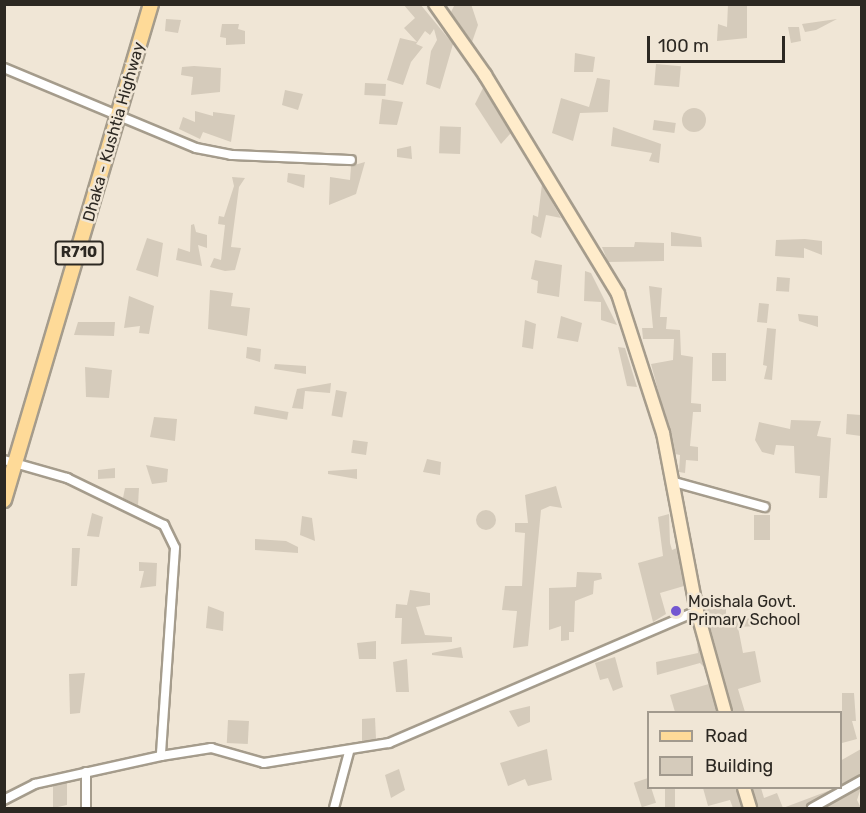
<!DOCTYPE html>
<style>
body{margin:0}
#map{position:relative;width:866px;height:813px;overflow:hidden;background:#f0e6d6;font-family:Rubik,sans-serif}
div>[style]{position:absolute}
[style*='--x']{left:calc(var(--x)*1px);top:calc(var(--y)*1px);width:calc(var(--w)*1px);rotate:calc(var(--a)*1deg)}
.building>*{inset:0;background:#d5cbbb;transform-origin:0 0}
.round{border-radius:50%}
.roads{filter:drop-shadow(2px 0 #a59c8c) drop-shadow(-2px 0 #a59c8c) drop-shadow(0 2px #a59c8c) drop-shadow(0 -2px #a59c8c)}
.street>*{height:8px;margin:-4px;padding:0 4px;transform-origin:4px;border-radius:4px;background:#fff}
.secondary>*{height:12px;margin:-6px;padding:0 6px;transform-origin:6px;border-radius:6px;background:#ffeccb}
.primary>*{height:14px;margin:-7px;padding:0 7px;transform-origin:7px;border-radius:7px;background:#feda98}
.dots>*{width:16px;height:16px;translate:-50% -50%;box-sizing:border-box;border:3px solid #f0e6d6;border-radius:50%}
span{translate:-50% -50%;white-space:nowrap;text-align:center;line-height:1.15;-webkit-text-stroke:5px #f0e6d6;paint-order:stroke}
.shield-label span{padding:2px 4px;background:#f0e6d6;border:2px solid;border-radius:4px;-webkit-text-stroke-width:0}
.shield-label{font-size:15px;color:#2c2822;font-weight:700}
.street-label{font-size:16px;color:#2c2822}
.poi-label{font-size:16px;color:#2c2822}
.left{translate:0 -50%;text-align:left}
.frame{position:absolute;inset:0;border:6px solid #2c2822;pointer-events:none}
.legend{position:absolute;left:647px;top:711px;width:195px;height:78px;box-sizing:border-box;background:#f0e6d6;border:2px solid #a29a8e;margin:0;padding:8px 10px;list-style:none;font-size:18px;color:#2c2822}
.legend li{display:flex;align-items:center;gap:12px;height:30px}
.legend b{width:30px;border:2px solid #a29a8e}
.scale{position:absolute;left:647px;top:36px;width:138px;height:27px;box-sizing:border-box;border:3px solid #2c2822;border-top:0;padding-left:8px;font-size:18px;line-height:21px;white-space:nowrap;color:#2c2822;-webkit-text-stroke:4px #f0e6d6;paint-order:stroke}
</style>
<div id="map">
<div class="building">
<i style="clip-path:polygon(403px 4px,420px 4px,453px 44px,440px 89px,426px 84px,431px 51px,437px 40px,434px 29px,430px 35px,425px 31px,416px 44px,423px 47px,411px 62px,403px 85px,387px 80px,400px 38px,417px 42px,404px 28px,415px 18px)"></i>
<i style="clip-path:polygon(455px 4px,471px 4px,478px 25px,472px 42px,451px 12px)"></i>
<i style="clip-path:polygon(728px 4px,747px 4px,747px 38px,717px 41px,718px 24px,727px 27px)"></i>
<i style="clip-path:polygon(166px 19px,181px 20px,178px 33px,165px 31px)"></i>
<i style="clip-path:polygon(837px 19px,816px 30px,805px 32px,802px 24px)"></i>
<i style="clip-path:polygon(222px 24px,239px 24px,238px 29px,245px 31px,245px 44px,226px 45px,226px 38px,220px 37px)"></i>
<i style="clip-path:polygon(788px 27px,799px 27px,801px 41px,791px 43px)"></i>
<i style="clip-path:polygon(575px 53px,595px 57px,593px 72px,574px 72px)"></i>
<i style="left:656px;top:64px;width:25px;height:21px;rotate:5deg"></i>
<i style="clip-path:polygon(194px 66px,221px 68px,220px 92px,191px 95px,193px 77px,181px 75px,182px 67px)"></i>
<i style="clip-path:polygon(597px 78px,610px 80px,608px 112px,580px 113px,573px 141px,552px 133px,561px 98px,589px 107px)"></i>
<i style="left:365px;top:83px;width:21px;height:12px;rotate:3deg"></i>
<i style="clip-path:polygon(483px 88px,511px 133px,501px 144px,475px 104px)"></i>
<i style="clip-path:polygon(285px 90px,303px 94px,298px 110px,282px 105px)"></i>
<i style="clip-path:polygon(382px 99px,403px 102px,397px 125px,379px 124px)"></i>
<i class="round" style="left:682px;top:108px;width:24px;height:24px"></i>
<i style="clip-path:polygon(195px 111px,213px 116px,213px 112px,235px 115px,231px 142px,203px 132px,200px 139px,179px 129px,183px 117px,195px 122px)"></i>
<i style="left:654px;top:120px;width:22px;height:10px;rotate:8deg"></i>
<i style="left:461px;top:127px;width:27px;height:21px;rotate:92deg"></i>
<i style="clip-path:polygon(613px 127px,661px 144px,659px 163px,649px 161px,652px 153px,611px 146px)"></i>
<i style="clip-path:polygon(411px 146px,412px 159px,397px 157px,397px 149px)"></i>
<i style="clip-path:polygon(365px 162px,356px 194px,329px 205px,330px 177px,350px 180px,351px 166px)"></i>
<i style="clip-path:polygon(288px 173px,305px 175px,304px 188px,287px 182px)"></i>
<i style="clip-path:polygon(232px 177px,245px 178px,239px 187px,231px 247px,241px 248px,235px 270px,225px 271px,210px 267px,214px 258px,221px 260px,225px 225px,218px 224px,219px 216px,224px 217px,234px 186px)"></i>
<i style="clip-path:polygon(542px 184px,561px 218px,546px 215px,541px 238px,531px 233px,533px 215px,538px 217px)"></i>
<i style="clip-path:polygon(194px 224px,196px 232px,207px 235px,207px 248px,198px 245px,202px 266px,176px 260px,178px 248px,190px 252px,191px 225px)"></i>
<i style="clip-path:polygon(671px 232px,701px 237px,702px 247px,671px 246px)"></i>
<i style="clip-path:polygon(147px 238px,163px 243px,158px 277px,136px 270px)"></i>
<i style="clip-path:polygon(805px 239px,822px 241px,822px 255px,804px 248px,804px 258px,775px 256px,776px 240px)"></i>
<i style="clip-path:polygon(635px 242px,664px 243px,664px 261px,608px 262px,602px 247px,634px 247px)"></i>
<i style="clip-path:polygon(535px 260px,562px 265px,559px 297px,537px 293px,538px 281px,531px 279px)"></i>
<i style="clip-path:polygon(585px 271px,591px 273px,617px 325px,601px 320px,601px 302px,584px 301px)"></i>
<i style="left:777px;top:277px;width:13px;height:14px;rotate:4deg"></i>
<i style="clip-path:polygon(649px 286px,662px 288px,660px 317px,667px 317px,666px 329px,680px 330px,681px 355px,693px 357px,691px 403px,701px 404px,701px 412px,693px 412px,690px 446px,698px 447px,698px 461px,686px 460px,685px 473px,679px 472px,680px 455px,675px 454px,651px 364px,673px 360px,674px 339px,643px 339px,642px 328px,653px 328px)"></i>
<i style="clip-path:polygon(210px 290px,233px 293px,231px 306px,250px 308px,247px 336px,208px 329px)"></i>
<i style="clip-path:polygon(129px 296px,154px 306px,149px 334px,139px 333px,140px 326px,124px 328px)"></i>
<i style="left:759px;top:303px;width:10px;height:19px;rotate:6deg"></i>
<i style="clip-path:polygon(798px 314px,818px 316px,818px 327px,799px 321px)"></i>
<i style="clip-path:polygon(561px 316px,582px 323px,578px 342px,557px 338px)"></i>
<i style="clip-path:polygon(525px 320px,536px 324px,533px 349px,522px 347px)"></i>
<i style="clip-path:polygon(78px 322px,115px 322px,114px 336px,74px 335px)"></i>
<i style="clip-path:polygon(767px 328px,776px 329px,772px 380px,764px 379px,767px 366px,763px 365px)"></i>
<i style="clip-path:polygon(247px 347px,261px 349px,260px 362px,246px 358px)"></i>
<i style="clip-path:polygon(618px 347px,625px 348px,637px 387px,627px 386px)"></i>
<i style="left:712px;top:353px;width:14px;height:28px"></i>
<i style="clip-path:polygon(275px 364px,306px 366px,306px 374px,274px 369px)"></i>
<i style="clip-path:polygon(85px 367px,112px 370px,109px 398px,86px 397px)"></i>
<i style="clip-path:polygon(331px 383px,330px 393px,305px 391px,303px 409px,292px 408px,297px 389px)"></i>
<i style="left:336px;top:390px;width:11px;height:26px;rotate:10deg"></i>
<i style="left:255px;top:406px;width:34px;height:8px;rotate:10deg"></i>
<i style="clip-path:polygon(847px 414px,861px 415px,861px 436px,846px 434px)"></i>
<i style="clip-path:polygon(154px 417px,177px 419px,175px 441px,150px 437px)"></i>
<i style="clip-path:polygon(791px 420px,821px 421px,817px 436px,831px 438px,827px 498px,819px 498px,820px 476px,795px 473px,794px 446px,776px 445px,774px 455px,762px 452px,755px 440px,759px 422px,790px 429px)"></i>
<i style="left:353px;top:440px;width:15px;height:13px;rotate:8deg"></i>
<i style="clip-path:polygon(427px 459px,441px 462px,440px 475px,423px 472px)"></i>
<i style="clip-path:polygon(146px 465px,168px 469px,167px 482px,152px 484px)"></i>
<i style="clip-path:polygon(115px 468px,115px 478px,98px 479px,98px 470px)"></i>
<i style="clip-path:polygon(357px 469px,357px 479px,328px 474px,328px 471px)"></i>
<i style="clip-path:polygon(556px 486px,562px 508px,550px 506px,541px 510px,528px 646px,513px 648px,517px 611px,502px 610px,505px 586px,522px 586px,525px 533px,515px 532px,515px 523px,528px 523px,525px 495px)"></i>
<i style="clip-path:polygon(125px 488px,139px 488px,138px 505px,123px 498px)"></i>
<i class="round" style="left:476px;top:510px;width:20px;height:20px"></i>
<i style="clip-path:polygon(92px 513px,103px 517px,99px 537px,87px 536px)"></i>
<i style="clip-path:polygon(669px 514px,670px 543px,672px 550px,677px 548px,684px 586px,660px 593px,666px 614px,653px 622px,638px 563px,663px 556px,658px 517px)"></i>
<i style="left:754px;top:515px;width:16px;height:25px"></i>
<i style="clip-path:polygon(302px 516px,312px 518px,315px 541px,300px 535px)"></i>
<i style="clip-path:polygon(255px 539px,286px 541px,298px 547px,298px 553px,255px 550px)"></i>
<i style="clip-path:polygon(72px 548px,80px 548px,77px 586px,71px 586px)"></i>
<i style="clip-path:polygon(139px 562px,157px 563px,156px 586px,140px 588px,144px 571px,139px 571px)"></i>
<i style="clip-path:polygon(577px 572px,601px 573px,602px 579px,594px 581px,593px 594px,575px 601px,574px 632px,569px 632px,569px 640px,561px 641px,561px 626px,549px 630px,549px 588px,576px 587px)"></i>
<i style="clip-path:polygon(410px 590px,430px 593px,430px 605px,416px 607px,425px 635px,452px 637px,452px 642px,401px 644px,402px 618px,395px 618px,396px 604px,407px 605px)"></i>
<i style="clip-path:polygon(726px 603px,726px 619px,757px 618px,758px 626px,738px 627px,743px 653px,755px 651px,761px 682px,738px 689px,745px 712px,733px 712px,704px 604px)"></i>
<i style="clip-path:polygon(208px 606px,224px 612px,223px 631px,206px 628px)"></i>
<i style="clip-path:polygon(376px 641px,376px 659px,359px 659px,357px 643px)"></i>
<i style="clip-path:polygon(697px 642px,704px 667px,700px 663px,657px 675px,656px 662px,698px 653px)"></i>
<i style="clip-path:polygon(461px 647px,463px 658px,432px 655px,432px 653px)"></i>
<i style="clip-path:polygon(615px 657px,623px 687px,613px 691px,608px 678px,600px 680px,595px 663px)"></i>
<i style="clip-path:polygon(407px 659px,409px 692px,396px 692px,393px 662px)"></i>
<i style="clip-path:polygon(85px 673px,80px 713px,70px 714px,69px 674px)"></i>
<i style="clip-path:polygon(709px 684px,717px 712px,675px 712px,670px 695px)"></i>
<i style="clip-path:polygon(842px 693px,854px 693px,856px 721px,852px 721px,857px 739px,842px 743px)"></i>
<i style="clip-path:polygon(530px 706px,530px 722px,518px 727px,509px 711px)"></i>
<i style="clip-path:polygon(375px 718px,376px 739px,362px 741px,362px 719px)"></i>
<i style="left:228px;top:720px;width:21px;height:23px;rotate:3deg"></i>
<i style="clip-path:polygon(547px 749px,552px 780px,528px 786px,525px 779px,508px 786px,500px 763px)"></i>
<i style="clip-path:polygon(861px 749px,861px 774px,840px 785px,840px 761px)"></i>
<i style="clip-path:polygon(399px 769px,405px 790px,391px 798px,385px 775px)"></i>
<i style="left:648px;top:778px;width:26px;height:15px;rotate:72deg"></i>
<i style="clip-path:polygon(67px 783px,67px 805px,53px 808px,53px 786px)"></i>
<i style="left:665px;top:788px;width:10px;height:20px"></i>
<i style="clip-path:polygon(703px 788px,736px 788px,742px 808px,733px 808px,730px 800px,708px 806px)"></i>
<i style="clip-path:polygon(752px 788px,761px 788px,764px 798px,777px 793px,783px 808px,836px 788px,806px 808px,758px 808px)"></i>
<i style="clip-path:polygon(861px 788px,857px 800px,861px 808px,824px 808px)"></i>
</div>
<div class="roads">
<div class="street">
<i style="--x:4;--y:68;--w:208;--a:22.6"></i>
<i style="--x:196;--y:148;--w:36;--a:11"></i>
<i style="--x:231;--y:155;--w:120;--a:2.4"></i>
<i style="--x:4;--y:460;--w:66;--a:15.9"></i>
<i style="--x:67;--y:478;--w:108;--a:25.9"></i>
<i style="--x:164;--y:525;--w:25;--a:64"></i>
<i style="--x:175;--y:548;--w:208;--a:93.9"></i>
<i style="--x:161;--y:756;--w:129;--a:167.5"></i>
<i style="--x:35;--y:784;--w:35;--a:153"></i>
<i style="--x:674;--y:482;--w:94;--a:15.4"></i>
<i style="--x:161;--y:756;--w:51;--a:-9.1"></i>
<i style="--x:211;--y:748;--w:55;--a:15.8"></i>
<i style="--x:264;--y:763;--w:127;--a:-9.1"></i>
<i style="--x:389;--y:743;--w:335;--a:-23.2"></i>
<i style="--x:86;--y:808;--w:36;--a:-90"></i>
<i style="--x:334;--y:808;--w:58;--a:-75"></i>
<i style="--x:812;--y:808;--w:57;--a:-29.2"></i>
</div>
<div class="secondary">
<i style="--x:435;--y:4;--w:87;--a:54.8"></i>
<i style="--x:485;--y:75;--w:256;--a:58.7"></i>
<i style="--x:618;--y:294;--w:146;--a:72.1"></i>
<i style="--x:663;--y:433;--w:181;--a:79.2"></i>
<i style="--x:697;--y:611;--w:105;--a:74.5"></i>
<i style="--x:744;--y:788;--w:21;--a:73"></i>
</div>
<div class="primary">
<i style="--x:4;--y:500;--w:517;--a:-73.49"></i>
</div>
</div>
<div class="dots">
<i style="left:676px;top:611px;background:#7357d1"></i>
</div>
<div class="shield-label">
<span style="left:79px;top:253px">R710</span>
</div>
<div class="street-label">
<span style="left:114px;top:132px;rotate:-74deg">Dhaka - Kushtia Highway</span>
</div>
<div class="poi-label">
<span class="left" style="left:688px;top:611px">Moishala Govt.<br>Primary School</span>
</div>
<div class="frame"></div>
<ul class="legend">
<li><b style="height:8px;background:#feda98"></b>Road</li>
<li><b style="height:16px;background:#d5cbbb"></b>Building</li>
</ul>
<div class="scale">100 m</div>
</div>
